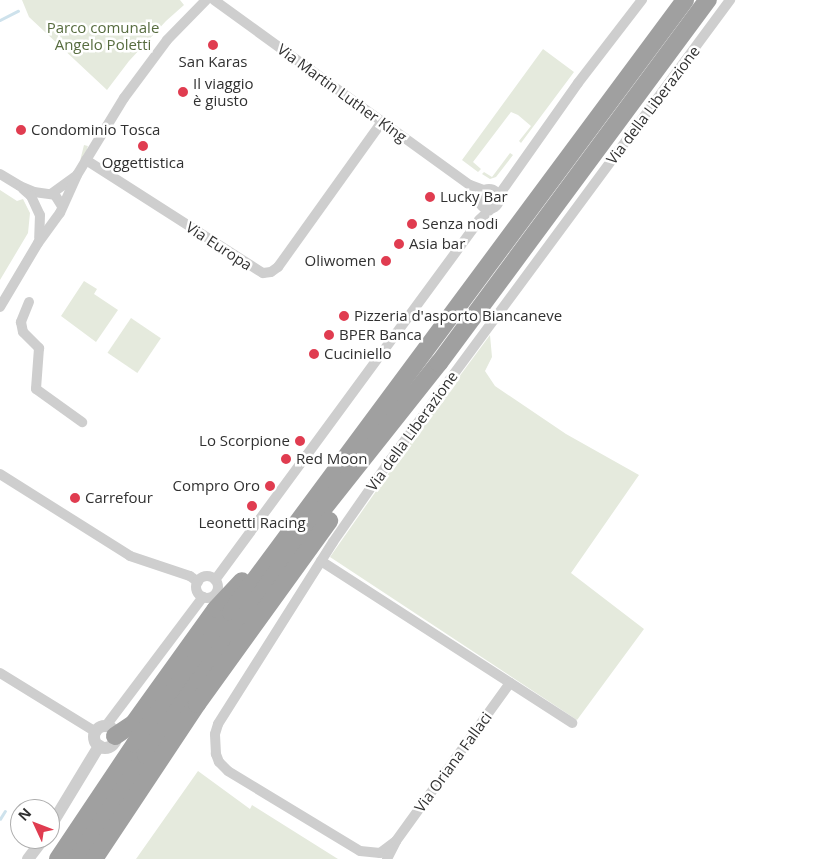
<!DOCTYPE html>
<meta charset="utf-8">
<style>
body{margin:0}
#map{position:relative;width:827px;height:859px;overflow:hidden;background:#fff;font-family:"Open Sans",sans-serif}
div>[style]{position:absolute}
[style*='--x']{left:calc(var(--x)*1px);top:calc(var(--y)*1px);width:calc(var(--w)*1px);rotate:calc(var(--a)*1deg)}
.green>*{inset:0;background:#e5eadd;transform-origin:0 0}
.stream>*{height:2.5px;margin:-1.25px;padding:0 1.25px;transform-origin:1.25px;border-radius:1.25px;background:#cee2ec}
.minor>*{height:10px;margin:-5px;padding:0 5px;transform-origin:5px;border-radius:5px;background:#cecece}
.minor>.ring{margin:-5px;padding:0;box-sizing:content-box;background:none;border:10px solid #cecece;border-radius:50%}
.tertiary>*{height:12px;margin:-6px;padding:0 6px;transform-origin:6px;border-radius:6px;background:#cecece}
.tertiary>.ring{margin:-6px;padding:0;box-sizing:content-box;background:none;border:12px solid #cecece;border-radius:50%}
.trunk>*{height:18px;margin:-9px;padding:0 9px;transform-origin:9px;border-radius:9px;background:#a0a0a0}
.dots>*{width:14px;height:14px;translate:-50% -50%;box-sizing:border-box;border:2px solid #fff;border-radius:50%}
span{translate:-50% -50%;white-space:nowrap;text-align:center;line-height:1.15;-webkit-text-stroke:5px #fff;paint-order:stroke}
.park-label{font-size:15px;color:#576c3f}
.poi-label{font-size:15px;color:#313131}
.left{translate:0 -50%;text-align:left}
.right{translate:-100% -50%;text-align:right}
.street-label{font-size:15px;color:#313131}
.north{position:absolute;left:10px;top:799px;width:50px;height:50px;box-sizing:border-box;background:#fff;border:1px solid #adadad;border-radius:50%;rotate:313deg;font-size:14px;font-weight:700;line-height:20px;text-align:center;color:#313131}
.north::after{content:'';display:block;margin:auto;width:18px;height:22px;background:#e03c50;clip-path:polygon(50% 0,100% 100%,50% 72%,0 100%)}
</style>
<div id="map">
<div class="green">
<i style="clip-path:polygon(22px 0,180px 0,184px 5px,166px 21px,129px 61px,107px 90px,29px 17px)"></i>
<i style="clip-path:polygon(543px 49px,574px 72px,521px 143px,519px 141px,531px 126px,518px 115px,511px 112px,473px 162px,481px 169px,478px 172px,462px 160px)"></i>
<i style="left:84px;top:145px;width:4px;height:38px;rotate:14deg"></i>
<i style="clip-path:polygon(510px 153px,513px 155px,496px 177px,490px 179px,482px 174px,484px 172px,492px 177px)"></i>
<i style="clip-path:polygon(0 190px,17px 201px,23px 199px,30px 213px,28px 233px,0 280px)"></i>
<i style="clip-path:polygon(84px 281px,97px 289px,94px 294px,118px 310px,96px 342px,61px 316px)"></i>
<i style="left:131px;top:318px;width:36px;height:42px;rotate:34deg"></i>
<i style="clip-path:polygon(490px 335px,492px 357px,485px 371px,495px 386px,566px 434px,639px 475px,571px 573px,644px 629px,577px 720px,330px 557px,402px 454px)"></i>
<i style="clip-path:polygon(198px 771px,250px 809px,252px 805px,338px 859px,136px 859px)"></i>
</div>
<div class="stream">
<i style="--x:0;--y:20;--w:20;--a:-27"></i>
<i style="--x:0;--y:819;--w:9;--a:-58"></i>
</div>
<div class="minor">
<i style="--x:214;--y:0;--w:316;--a:35.9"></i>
<i style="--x:470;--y:185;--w:15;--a:20"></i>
<i style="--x:86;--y:160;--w:210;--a:32.6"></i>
<i style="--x:263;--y:273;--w:8;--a:-7"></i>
<i style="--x:271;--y:272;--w:9;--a:-36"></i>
<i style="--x:278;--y:267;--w:178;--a:-54.4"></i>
<i style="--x:0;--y:174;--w:23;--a:31"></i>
<i style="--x:20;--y:186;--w:15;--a:23"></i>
<i style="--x:34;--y:192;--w:21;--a:8"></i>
<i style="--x:55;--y:195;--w:13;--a:58"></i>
<i class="ring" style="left:479px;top:189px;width:10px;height:10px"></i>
<i style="--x:23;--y:189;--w:11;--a:41"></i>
<i style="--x:31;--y:196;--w:21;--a:65"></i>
<i style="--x:40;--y:215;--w:23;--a:92"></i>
<i style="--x:51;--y:194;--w:29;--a:-36"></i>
<i style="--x:499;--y:195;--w:137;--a:-54.8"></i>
<i style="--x:578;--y:83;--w:105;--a:-52.4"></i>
<i style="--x:29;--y:302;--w:22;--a:112"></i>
<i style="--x:21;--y:322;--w:10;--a:79"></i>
<i style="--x:23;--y:332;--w:23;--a:45"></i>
<i style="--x:39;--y:348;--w:41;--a:94.2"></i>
<i style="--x:36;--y:389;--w:57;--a:35.7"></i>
<i style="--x:0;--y:307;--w:74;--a:-59.3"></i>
<i style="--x:38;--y:243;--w:37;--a:-54"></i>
<i style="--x:60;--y:213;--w:42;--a:-65.9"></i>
<i style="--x:77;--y:175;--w:90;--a:-58.6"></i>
<i style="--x:124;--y:98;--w:72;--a:-53.4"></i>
<i style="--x:167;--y:40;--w:56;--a:-45.7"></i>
<i style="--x:0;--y:474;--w:154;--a:32.2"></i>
<i style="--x:130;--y:556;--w:63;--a:18.4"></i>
<i style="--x:190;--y:576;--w:10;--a:37"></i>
<i style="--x:321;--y:561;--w:299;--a:32.8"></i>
<i class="ring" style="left:196px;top:576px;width:12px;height:12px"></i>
<i style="--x:215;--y:580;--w:446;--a:-53.7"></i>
<i style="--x:479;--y:220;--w:18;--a:-43"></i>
<i style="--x:0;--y:673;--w:113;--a:31.6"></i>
<i style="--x:105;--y:727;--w:163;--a:-53"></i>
<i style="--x:396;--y:841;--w:20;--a:143"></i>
<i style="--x:380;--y:853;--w:20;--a:-174"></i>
<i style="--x:360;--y:851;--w:154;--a:-148.8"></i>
<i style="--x:228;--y:771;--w:13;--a:-135"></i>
<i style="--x:219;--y:762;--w:9;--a:-111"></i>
<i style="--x:216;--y:754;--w:20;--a:-93"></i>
<i style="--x:215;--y:734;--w:10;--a:-73"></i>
<i style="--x:218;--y:724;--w:215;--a:-57.7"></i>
<i style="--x:333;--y:542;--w:101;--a:-55.1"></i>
<i style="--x:391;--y:459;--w:571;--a:-53.55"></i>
<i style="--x:387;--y:859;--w:20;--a:-63"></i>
<i style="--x:396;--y:841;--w:195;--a:-54.2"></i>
</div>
<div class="tertiary">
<i class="ring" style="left:94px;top:726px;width:10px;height:10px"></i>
<i style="--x:50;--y:827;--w:95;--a:-58.8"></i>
<i style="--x:28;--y:859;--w:25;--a:-53"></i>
</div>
<div class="trunk">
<i style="--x:115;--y:736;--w:23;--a:-34"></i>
<i style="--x:134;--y:723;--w:140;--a:-54.3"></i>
<i style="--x:216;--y:609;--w:38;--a:-47"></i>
<i style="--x:58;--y:859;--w:138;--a:-56.2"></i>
<i style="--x:135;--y:744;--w:163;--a:-54"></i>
<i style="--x:231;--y:612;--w:762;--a:-53.43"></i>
<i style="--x:77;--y:859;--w:125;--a:-56.4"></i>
<i style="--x:146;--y:755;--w:279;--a:-54.5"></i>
<i style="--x:308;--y:528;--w:211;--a:-51.6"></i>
<i style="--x:439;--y:363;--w:452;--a:-53.5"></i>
<i style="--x:94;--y:859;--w:186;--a:-56.4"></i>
<i style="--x:197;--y:704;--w:226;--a:-54.2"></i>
</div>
<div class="dots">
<i style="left:213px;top:45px;background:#e03c50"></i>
<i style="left:183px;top:92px;background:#e03c50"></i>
<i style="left:21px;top:130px;background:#e03c50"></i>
<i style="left:143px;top:146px;background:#e03c50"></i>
<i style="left:430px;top:197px;background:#e03c50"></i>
<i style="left:412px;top:224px;background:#e03c50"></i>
<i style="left:399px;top:244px;background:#e03c50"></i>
<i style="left:386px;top:261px;background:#e03c50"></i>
<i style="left:344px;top:316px;background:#e03c50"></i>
<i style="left:329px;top:335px;background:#e03c50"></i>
<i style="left:314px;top:354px;background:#e03c50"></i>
<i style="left:300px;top:441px;background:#e03c50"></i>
<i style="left:286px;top:459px;background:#e03c50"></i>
<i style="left:270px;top:486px;background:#e03c50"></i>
<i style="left:75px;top:498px;background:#e03c50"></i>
<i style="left:252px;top:506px;background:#e03c50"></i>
</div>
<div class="park-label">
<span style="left:103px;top:36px">Parco comunale<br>Angelo Poletti</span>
</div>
<div class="poi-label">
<span style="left:213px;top:62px">San Karas</span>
<span class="left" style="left:193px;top:92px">Il viaggio<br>è giusto</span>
<span class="left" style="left:31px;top:130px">Condominio Tosca</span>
<span style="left:143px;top:163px">Oggettistica</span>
<span class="left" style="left:440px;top:197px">Lucky Bar</span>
<span class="left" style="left:422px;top:224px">Senza nodi</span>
<span class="left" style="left:409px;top:244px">Asia bar</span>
<span class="right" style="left:376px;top:261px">Oliwomen</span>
<span class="left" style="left:354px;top:316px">Pizzeria d'asporto Biancaneve</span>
<span class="left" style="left:339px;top:335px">BPER Banca</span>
<span class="left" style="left:324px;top:354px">Cuciniello</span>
<span class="right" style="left:290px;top:441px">Lo Scorpione</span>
<span class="left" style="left:296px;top:459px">Red Moon</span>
<span class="right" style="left:260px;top:486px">Compro Oro</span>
<span class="left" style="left:85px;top:498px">Carrefour</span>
<span style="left:252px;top:523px">Leonetti Racing</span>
</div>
<div class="street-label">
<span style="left:342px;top:93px;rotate:36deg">Via Martin Luther King</span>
<span style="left:653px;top:105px;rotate:-53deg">Via della Liberazione</span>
<span style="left:219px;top:246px;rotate:33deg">Via Europa</span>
<span style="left:412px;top:431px;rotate:-54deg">Via della Liberazione</span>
<span style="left:453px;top:762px;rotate:-54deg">Via Oriana Fallaci</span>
</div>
<div class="north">N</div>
</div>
